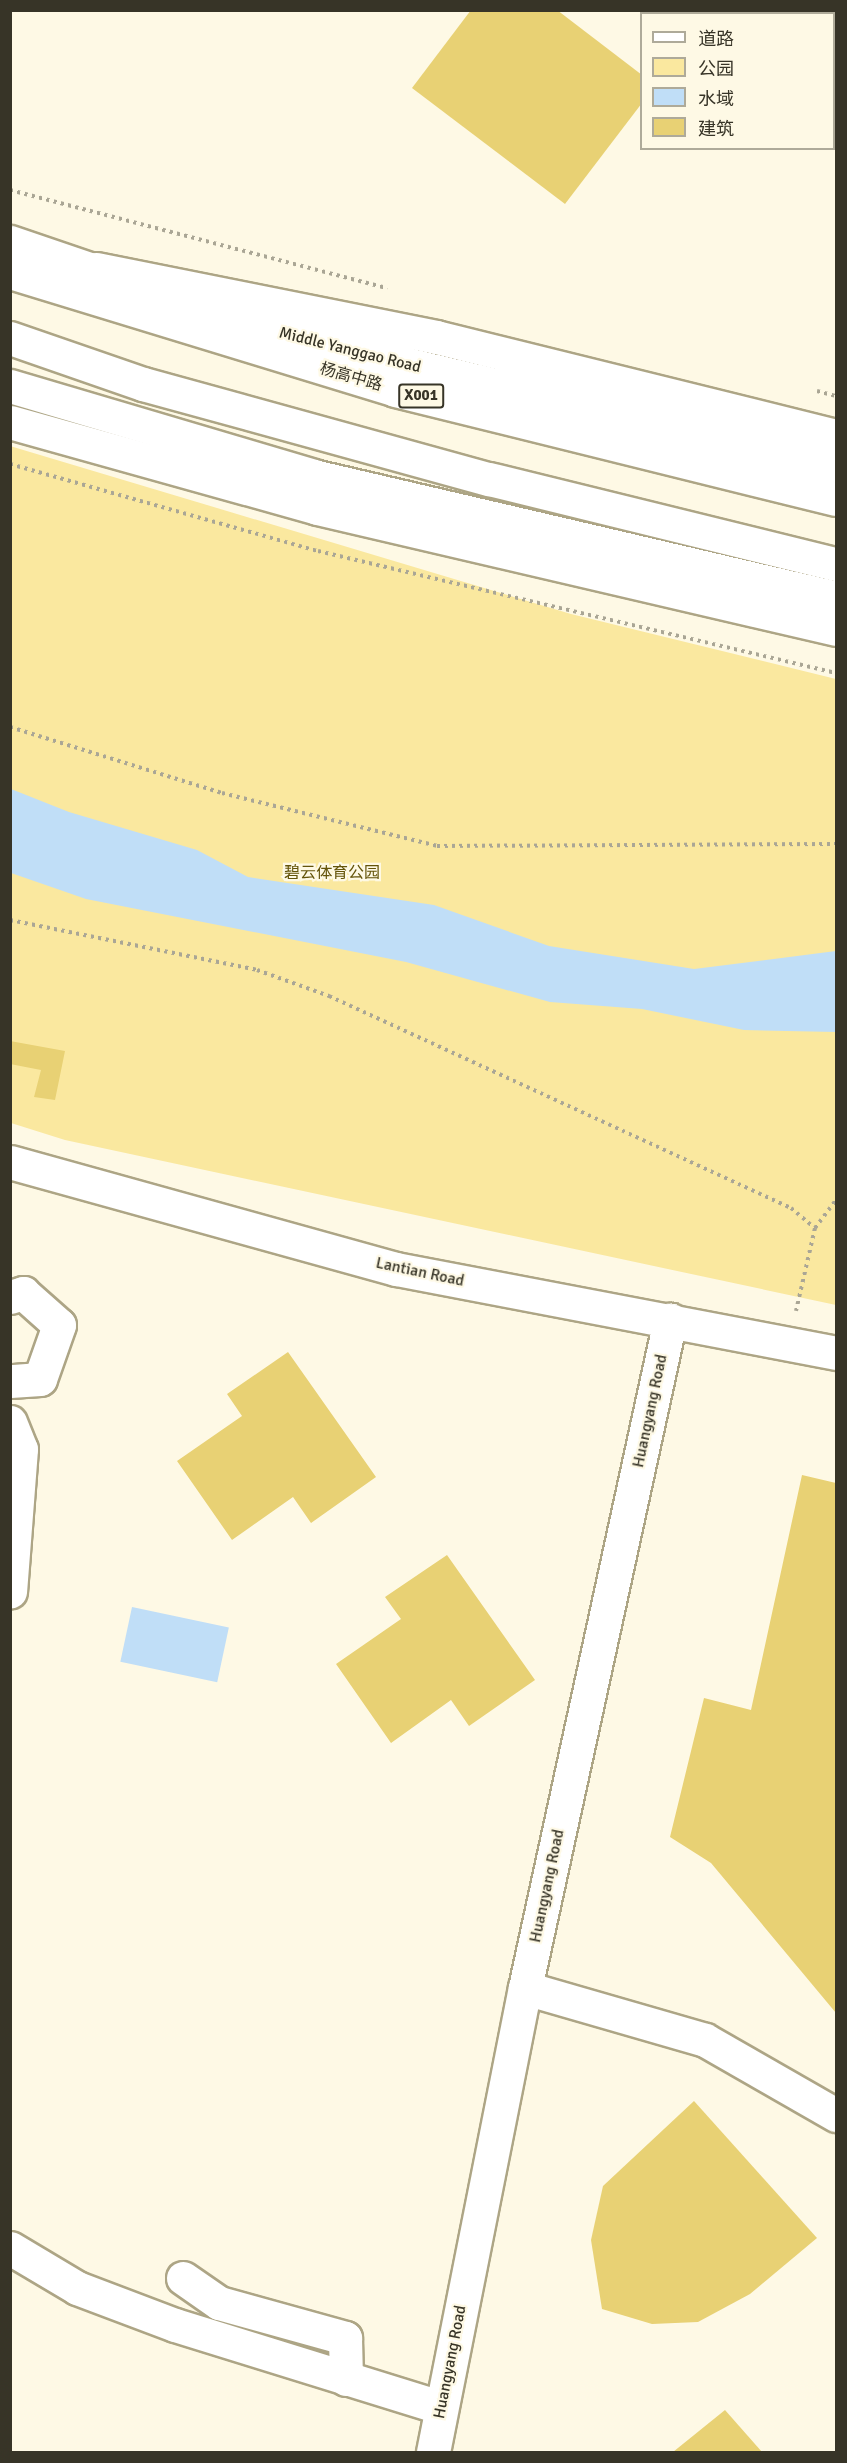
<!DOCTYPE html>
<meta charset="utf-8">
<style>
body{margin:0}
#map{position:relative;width:847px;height:2463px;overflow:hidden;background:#fef9e5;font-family:Signika,"Noto Sans SC",sans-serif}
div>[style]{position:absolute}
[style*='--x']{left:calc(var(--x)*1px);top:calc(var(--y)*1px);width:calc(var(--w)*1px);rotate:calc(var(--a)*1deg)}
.green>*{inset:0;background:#fae89f}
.water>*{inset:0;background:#c0def7;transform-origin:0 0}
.building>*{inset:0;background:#e8d174}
.path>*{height:4px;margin-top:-2px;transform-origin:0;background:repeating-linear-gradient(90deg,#aaa695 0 3px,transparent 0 7.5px)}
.roads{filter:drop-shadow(2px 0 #ada585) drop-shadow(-2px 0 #ada585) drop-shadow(0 2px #ada585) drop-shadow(0 -2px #ada585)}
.minor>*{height:33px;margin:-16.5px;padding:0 16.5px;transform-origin:16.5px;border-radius:16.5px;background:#fff}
.major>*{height:33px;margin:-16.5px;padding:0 16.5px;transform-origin:16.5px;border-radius:16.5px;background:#fff}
.highway>*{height:33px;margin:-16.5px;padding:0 16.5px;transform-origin:16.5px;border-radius:16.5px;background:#fff}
span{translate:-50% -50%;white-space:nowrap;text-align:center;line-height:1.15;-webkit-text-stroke:4.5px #fef9e5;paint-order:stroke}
.shield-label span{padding:2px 4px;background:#fef9e5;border:2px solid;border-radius:4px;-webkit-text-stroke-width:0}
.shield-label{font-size:15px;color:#373427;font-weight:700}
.street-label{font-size:16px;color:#373427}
.park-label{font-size:16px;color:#64540a}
.frame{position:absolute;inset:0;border:12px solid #373427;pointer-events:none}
.legend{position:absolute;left:640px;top:12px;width:195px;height:138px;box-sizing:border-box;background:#fef9e5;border:2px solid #aeaa99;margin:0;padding:8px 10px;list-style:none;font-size:18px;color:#373427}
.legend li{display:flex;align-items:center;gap:12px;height:30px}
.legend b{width:30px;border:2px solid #aeaa99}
</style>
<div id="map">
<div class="green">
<i style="clip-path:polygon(10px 446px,571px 614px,836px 679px,836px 1305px,65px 1140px,11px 1123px)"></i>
</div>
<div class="water">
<i style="clip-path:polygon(11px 789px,69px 812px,197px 850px,248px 877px,434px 905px,549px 946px,694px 969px,836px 951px,836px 1032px,744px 1030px,642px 1009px,550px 1002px,406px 962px,86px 899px,11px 873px)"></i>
<i style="left:132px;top:1607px;width:99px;height:56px;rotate:12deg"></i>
</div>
<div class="building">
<i style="clip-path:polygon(471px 10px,557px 10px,642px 75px,642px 103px,565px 204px,412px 88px)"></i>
<i style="clip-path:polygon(10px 1041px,65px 1051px,55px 1100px,34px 1097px,41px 1070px,10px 1064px)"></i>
<i style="clip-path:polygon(288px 1352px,376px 1477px,311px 1523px,293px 1497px,232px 1540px,177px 1461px,242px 1416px,227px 1394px)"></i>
<i style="clip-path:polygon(802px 1475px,836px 1483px,836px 2013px,711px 1863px,670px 1837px,704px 1698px,751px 1710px)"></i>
<i style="clip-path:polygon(447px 1555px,535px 1680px,469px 1726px,451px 1700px,391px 1743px,336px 1664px,401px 1619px,385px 1597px)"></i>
<i style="clip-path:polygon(694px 2101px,817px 2238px,750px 2294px,698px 2322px,652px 2324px,602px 2309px,591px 2240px,603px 2186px)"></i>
<i style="clip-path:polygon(725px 2410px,762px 2452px,673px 2452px)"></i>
</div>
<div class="path">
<i style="--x:10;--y:190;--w:390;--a:14.6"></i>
<i style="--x:817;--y:391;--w:20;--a:15"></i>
<i style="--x:10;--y:464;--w:320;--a:15.8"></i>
<i style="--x:318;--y:551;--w:532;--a:13.25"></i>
<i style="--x:10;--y:727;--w:222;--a:17.3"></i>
<i style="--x:222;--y:793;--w:221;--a:13.8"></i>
<i style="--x:437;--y:846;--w:399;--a:-0.3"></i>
<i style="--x:10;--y:920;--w:252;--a:11.4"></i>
<i style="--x:257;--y:970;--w:77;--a:19.9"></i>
<i style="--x:329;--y:996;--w:508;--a:24.65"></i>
<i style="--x:791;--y:1208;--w:31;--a:40"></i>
<i style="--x:815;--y:1228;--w:85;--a:102.9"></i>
<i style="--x:815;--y:1228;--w:35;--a:-53"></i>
</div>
<div class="roads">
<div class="minor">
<i style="--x:10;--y:1162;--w:401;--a:15.5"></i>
<i style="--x:396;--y:1269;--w:448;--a:10.8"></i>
<i style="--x:10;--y:1297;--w:14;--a:-17"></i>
<i style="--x:23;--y:1293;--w:48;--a:41.6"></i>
<i style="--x:59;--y:1325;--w:57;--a:109.4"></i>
<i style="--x:40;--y:1379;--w:30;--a:176"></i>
<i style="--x:10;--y:1422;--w:29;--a:68"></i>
<i style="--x:21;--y:1449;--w:143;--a:94.4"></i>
<i style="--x:525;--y:1988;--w:187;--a:16.1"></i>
<i style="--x:705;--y:2040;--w:151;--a:29.8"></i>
<i style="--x:10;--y:2248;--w:78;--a:30.8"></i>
<i style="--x:77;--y:2288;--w:105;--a:20.7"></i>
<i style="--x:175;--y:2325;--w:277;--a:17.2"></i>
<i style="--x:183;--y:2278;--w:44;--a:34.8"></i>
<i style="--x:219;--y:2303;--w:131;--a:15.5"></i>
<i style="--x:345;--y:2338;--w:41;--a:88.6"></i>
<i style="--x:433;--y:2452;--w:473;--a:-78.8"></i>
<i style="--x:525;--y:1988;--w:684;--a:-77.75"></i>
</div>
<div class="major">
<i style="--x:10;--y:242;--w:288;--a:18.8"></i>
<i style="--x:283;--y:335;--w:568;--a:13.33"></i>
<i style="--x:10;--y:386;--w:316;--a:16.5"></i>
<i style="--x:313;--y:476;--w:537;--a:13.13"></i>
</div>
<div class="highway">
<i style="--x:96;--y:269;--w:347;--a:11.3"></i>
<i style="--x:436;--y:337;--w:412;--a:13.9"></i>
<i style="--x:10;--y:272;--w:403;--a:17"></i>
<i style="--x:395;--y:390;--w:454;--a:13.9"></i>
<i style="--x:10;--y:338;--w:141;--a:19.1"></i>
<i style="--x:143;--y:384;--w:359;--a:15.4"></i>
<i style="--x:489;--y:479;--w:357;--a:13.8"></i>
<i style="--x:10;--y:422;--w:319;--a:15.6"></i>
<i style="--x:317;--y:508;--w:533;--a:13.12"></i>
</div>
</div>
<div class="shield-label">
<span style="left:421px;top:396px">X001</span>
</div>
<div class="street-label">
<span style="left:350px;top:350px;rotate:14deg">Middle Yanggao Road</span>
<span style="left:351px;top:377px;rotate:16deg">杨高中路</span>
<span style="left:420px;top:1272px;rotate:12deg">Lantian Road</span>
<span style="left:650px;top:1411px;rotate:-78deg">Huangyang Road</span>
<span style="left:547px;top:1886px;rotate:-78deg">Huangyang Road</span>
<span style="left:450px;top:2362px;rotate:-79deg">Huangyang Road</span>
</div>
<div class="park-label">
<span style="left:332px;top:873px">碧云体育公园</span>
</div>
<div class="frame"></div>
<ul class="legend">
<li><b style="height:8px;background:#fff"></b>道路</li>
<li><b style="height:16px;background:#fae89f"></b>公园</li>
<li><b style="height:16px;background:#c0def7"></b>水域</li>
<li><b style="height:16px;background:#e8d174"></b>建筑</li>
</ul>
</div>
